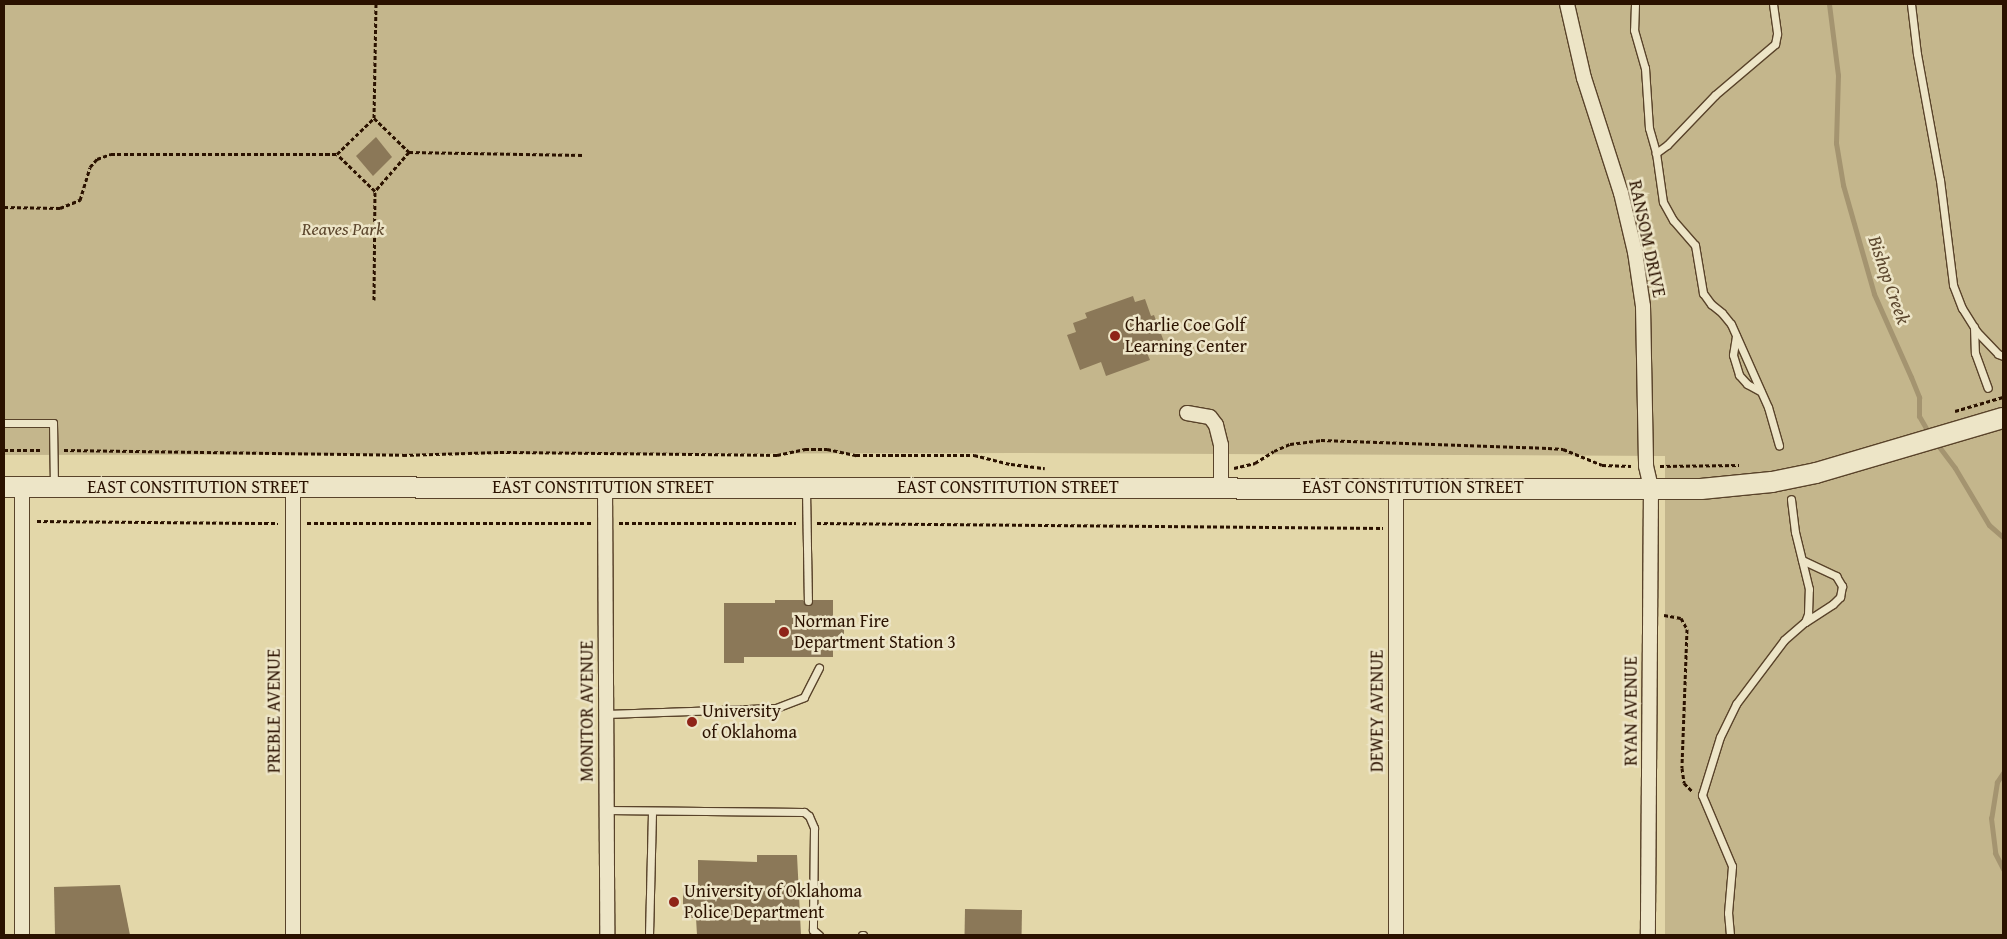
<!DOCTYPE html>
<style>
body{margin:0}
#map{position:relative;width:2007px;height:939px;overflow:hidden;background:#e3d7a9;font-family:"Gentium Book Plus",serif}
div>[style]{position:absolute}
[style*='--x']{left:calc(var(--x)*1px);top:calc(var(--y)*1px);width:calc(var(--w)*1px);rotate:calc(var(--a)*1deg)}
.green>*{inset:0;background:#c4b68c}
.stream>*{height:5px;margin:-2.5px;padding:0 2.5px;transform-origin:2.5px;border-radius:2.5px;background:#a49470}
.building>*{inset:0;background:#8b7858;transform-origin:0 0}
.path>*{height:3px;margin-top:-1.5px;transform-origin:0;background:repeating-linear-gradient(90deg,#2b1200 0 4px,transparent 0 6.5px)}
.roads{filter:drop-shadow(1px 0 #59432a) drop-shadow(-1px 0 #59432a) drop-shadow(0 1px #59432a) drop-shadow(0 -1px #59432a)}
.lane>*{height:7px;margin:-3.5px;padding:0 3.5px;transform-origin:3.5px;border-radius:3.5px;background:#ede5c7}
.street>*{height:14px;margin:-7px;padding:0 7px;transform-origin:7px;border-radius:7px;background:#ede5c7}
.secondary>*{height:20px;margin:-10px;padding:0 10px;transform-origin:10px;border-radius:10px;background:#ede5c7}
.dots>*{width:14px;height:14px;translate:-50% -50%;box-sizing:border-box;border:2px solid #ede5c7;border-radius:50%}
span{translate:-50% -50%;white-space:nowrap;text-align:center;line-height:1.15;-webkit-text-stroke:5px #ede5c7;paint-order:stroke}
.park-label{font-size:18px;color:#59432a;font-style:italic}
.street-label{font-size:18px;color:#2b1200}
.poi-label{font-size:18px;color:#2b1200}
.left{translate:0 -50%;text-align:left}
.water-label{font-size:19px;color:#5b462d;font-style:italic}
.frame{position:absolute;inset:0;border:5px solid #2b1200;pointer-events:none}
</style>
<div id="map">
<div class="green">
<i style="clip-path:polygon(4px 4px,2003px 4px,2003px 935px,1665px 935px,1665px 456px,1028px 453px,4px 455px)"></i>
</div>
<div class="stream">
<i style="--x:1829;--y:4;--w:72;--a:82.8"></i>
<i style="--x:1838;--y:75;--w:68;--a:91.7"></i>
<i style="--x:1836;--y:143;--w:43;--a:80.5"></i>
<i style="--x:1843;--y:185;--w:113;--a:74.1"></i>
<i style="--x:1874;--y:294;--w:91;--a:66"></i>
<i style="--x:1911;--y:377;--w:22;--a:68"></i>
<i style="--x:1919;--y:397;--w:19;--a:90"></i>
<i style="--x:1919;--y:416;--w:22;--a:60"></i>
<i style="--x:1937;--y:444;--w:30;--a:53"></i>
<i style="--x:1955;--y:468;--w:66;--a:59.2"></i>
<i style="--x:1989;--y:525;--w:18;--a:41"></i>
<i style="--x:2003;--y:773;--w:11;--a:124"></i>
<i style="--x:1997;--y:782;--w:36;--a:99"></i>
<i style="--x:1991;--y:818;--w:35;--a:83"></i>
<i style="--x:1995;--y:853;--w:18;--a:63"></i>
</div>
<div class="building">
<i style="clip-path:polygon(376px 137px,392px 157px,373px 176px,356px 156px)"></i>
<i style="clip-path:polygon(1133px 296px,1135px 302px,1145px 299px,1151px 316px,1154px 315px,1166px 347px,1147px 353px,1150px 360px,1106px 376px,1101px 362px,1080px 370px,1067px 335px,1076px 332px,1073px 323px,1087px 318px,1085px 313px)"></i>
<i style="clip-path:polygon(775px 600px,803px 600px,808px 606px,811px 605px,813px 600px,833px 600px,833px 624px,844px 624px,844px 640px,833px 640px,833px 657px,744px 657px,744px 663px,724px 663px,724px 603px,775px 603px)"></i>
<i style="clip-path:polygon(757px 855px,797px 855px,801px 935px,697px 935px,696px 918px,683px 918px,683px 884px,698px 885px,698px 860px,757px 862px)"></i>
<i style="clip-path:polygon(120px 885px,130px 935px,55px 935px,54px 887px)"></i>
<i style="left:965px;top:909px;width:57px;height:26px;rotate:1deg"></i>
</div>
<div class="path">
<i style="--x:374;--y:118;--w:114;--a:-89"></i>
<i style="--x:409;--y:152;--w:175;--a:1"></i>
<i style="--x:4;--y:207;--w:56;--a:1"></i>
<i style="--x:60;--y:208;--w:22;--a:-22"></i>
<i style="--x:80;--y:200;--w:34;--a:-73"></i>
<i style="--x:90;--y:167;--w:11;--a:-49"></i>
<i style="--x:97;--y:159;--w:15;--a:-20"></i>
<i style="--x:111;--y:154;--w:226;--a:0"></i>
<i style="--x:337;--y:154;--w:52;--a:-44.2"></i>
<i style="--x:374;--y:118;--w:49;--a:44.2"></i>
<i style="--x:409;--y:152;--w:52;--a:131.1"></i>
<i style="--x:375;--y:191;--w:53;--a:-135.8"></i>
<i style="--x:374;--y:300;--w:109;--a:-89.5"></i>
<i style="--x:1955;--y:411;--w:50;--a:-16.3"></i>
<i style="--x:4;--y:450;--w:39;--a:0"></i>
<i style="--x:64;--y:450;--w:339;--a:0.8"></i>
<i style="--x:403;--y:455;--w:97;--a:-1.8"></i>
<i style="--x:500;--y:452;--w:277;--a:0.6"></i>
<i style="--x:777;--y:455;--w:29;--a:-12"></i>
<i style="--x:805;--y:449;--w:22;--a:0"></i>
<i style="--x:827;--y:449;--w:30;--a:12"></i>
<i style="--x:856;--y:455;--w:118;--a:0"></i>
<i style="--x:974;--y:455;--w:38;--a:14"></i>
<i style="--x:1011;--y:464;--w:34;--a:7"></i>
<i style="--x:1660;--y:466;--w:79;--a:-0.7"></i>
<i style="--x:1234;--y:468;--w:22;--a:-13"></i>
<i style="--x:1255;--y:463;--w:22;--a:-32"></i>
<i style="--x:1274;--y:451;--w:17;--a:-24"></i>
<i style="--x:1290;--y:444;--w:31;--a:-7"></i>
<i style="--x:1321;--y:440;--w:227;--a:2"></i>
<i style="--x:1548;--y:448;--w:15;--a:4"></i>
<i style="--x:1563;--y:449;--w:42;--a:22.3"></i>
<i style="--x:1602;--y:465;--w:29;--a:2"></i>
<i style="--x:37;--y:521;--w:241;--a:0.5"></i>
<i style="--x:307;--y:523;--w:284;--a:0"></i>
<i style="--x:619;--y:523;--w:177;--a:0"></i>
<i style="--x:817;--y:523;--w:566;--a:0.51"></i>
<i style="--x:1664;--y:615;--w:17;--a:10"></i>
<i style="--x:1681;--y:618;--w:13;--a:61"></i>
<i style="--x:1687;--y:629;--w:139;--a:92.1"></i>
<i style="--x:1682;--y:768;--w:15;--a:82"></i>
<i style="--x:1684;--y:783;--w:11;--a:45"></i>
</div>
<div class="roads">
<div class="lane">
<i style="--x:1635;--y:4;--w:26;--a:92"></i>
<i style="--x:1634;--y:30;--w:40;--a:74"></i>
<i style="--x:1645;--y:68;--w:60;--a:86.2"></i>
<i style="--x:1649;--y:128;--w:26;--a:74"></i>
<i style="--x:1773;--y:4;--w:30;--a:82"></i>
<i style="--x:1777;--y:34;--w:10;--a:101"></i>
<i style="--x:1775;--y:44;--w:79;--a:139.6"></i>
<i style="--x:1715;--y:95;--w:69;--a:133.8"></i>
<i style="--x:1667;--y:145;--w:14;--a:144"></i>
<i style="--x:1656;--y:153;--w:49;--a:81.9"></i>
<i style="--x:1663;--y:202;--w:21;--a:61"></i>
<i style="--x:1673;--y:220;--w:33;--a:49"></i>
<i style="--x:1695;--y:245;--w:49;--a:80.5"></i>
<i style="--x:1703;--y:293;--w:14;--a:54"></i>
<i style="--x:1711;--y:304;--w:14;--a:39"></i>
<i style="--x:1722;--y:313;--w:14;--a:51"></i>
<i style="--x:1731;--y:324;--w:91;--a:66"></i>
<i style="--x:1768;--y:407;--w:40;--a:74"></i>
<i style="--x:1911;--y:4;--w:50;--a:83.2"></i>
<i style="--x:1917;--y:54;--w:128;--a:79.7"></i>
<i style="--x:1940;--y:180;--w:106;--a:82.9"></i>
<i style="--x:1953;--y:285;--w:25;--a:69"></i>
<i style="--x:1962;--y:308;--w:28;--a:58"></i>
<i style="--x:1977;--y:332;--w:30;--a:46"></i>
<i style="--x:1998;--y:354;--w:5;--a:22"></i>
<i style="--x:1974;--y:327;--w:26;--a:88"></i>
<i style="--x:1975;--y:353;--w:37;--a:70"></i>
<i style="--x:1736;--y:336;--w:19;--a:99"></i>
<i style="--x:1733;--y:355;--w:21;--a:73"></i>
<i style="--x:1739;--y:375;--w:12;--a:48"></i>
<i style="--x:1747;--y:384;--w:15;--a:28"></i>
<i style="--x:4;--y:423;--w:49;--a:0"></i>
<i style="--x:53;--y:423;--w:63;--a:89.1"></i>
<i style="--x:806;--y:490;--w:111;--a:89"></i>
<i style="--x:1802;--y:560;--w:38;--a:25"></i>
<i style="--x:1836;--y:576;--w:12;--a:59"></i>
<i style="--x:1842;--y:586;--w:11;--a:100"></i>
<i style="--x:1840;--y:597;--w:10;--a:135"></i>
<i style="--x:1833;--y:604;--w:33;--a:147"></i>
<i style="--x:606;--y:714;--w:170;--a:-2"></i>
<i style="--x:776;--y:708;--w:30;--a:-21"></i>
<i style="--x:804;--y:697;--w:33;--a:-63"></i>
<i style="--x:606;--y:810;--w:198;--a:0.6"></i>
<i style="--x:804;--y:812;--w:6;--a:39"></i>
<i style="--x:809;--y:816;--w:13;--a:67"></i>
<i style="--x:814;--y:828;--w:102;--a:90.6"></i>
<i style="--x:813;--y:930;--w:8;--a:40"></i>
<i style="--x:649;--y:935;--w:124;--a:-88.6"></i>
<i style="--x:862;--y:935;--w:1;--a:0"></i>
<i style="--x:1730;--y:935;--w:22;--a:-95"></i>
<i style="--x:1728;--y:913;--w:47;--a:-85.1"></i>
<i style="--x:1732;--y:866;--w:77;--a:-112.9"></i>
<i style="--x:1702;--y:795;--w:61;--a:-72.8"></i>
<i style="--x:1720;--y:737;--w:37;--a:-64"></i>
<i style="--x:1736;--y:704;--w:80;--a:-53.1"></i>
<i style="--x:1784;--y:640;--w:28;--a:-41"></i>
<i style="--x:1805;--y:622;--w:9;--a:-69"></i>
<i style="--x:1808;--y:614;--w:25;--a:-88"></i>
<i style="--x:1809;--y:589;--w:59;--a:-103.8"></i>
<i style="--x:1795;--y:532;--w:33;--a:-97"></i>
</div>
<div class="street">
<i style="--x:1567;--y:4;--w:76;--a:77.1"></i>
<i style="--x:1584;--y:78;--w:121;--a:72.2"></i>
<i style="--x:1621;--y:193;--w:61;--a:76.7"></i>
<i style="--x:1635;--y:252;--w:55;--a:81.6"></i>
<i style="--x:1643;--y:306;--w:160;--a:88.9"></i>
<i style="--x:1646;--y:466;--w:22;--a:77"></i>
<i style="--x:1651;--y:487;--w:448;--a:90.4"></i>
<i style="--x:1187;--y:413;--w:23;--a:10"></i>
<i style="--x:1210;--y:417;--w:10;--a:53"></i>
<i style="--x:1216;--y:425;--w:21;--a:76"></i>
<i style="--x:1221;--y:445;--w:42;--a:90"></i>
<i style="--x:605;--y:487;--w:448;--a:89.7"></i>
<i style="--x:1396;--y:488;--w:447;--a:90"></i>
<i style="--x:22;--y:935;--w:449;--a:-90"></i>
<i style="--x:293;--y:935;--w:449;--a:-90"></i>
</div>
<div class="secondary">
<i style="--x:4;--y:487;--w:1697;--a:0.07"></i>
<i style="--x:1701;--y:489;--w:71;--a:-5.6"></i>
<i style="--x:1772;--y:482;--w:45;--a:-11.6"></i>
<i style="--x:1816;--y:473;--w:195;--a:-16.4"></i>
</div>
</div>
<div class="dots">
<i style="left:1115px;top:336px;background:#8f2418"></i>
<i style="left:784px;top:632px;background:#8f2418"></i>
<i style="left:692px;top:722px;background:#8f2418"></i>
<i style="left:674px;top:902px;background:#8f2418"></i>
</div>
<div class="park-label">
<span style="left:343px;top:229px">Reaves Park</span>
</div>
<div class="street-label">
<span style="left:1647px;top:239px;rotate:78deg">RANSOM DRIVE</span>
<span style="left:198px;top:487px">EAST CONSTITUTION STREET</span>
<span style="left:603px;top:487px">EAST CONSTITUTION STREET</span>
<span style="left:1008px;top:487px">EAST CONSTITUTION STREET</span>
<span style="left:1413px;top:487px">EAST CONSTITUTION STREET</span>
<span style="left:274px;top:711px;rotate:-90deg">PREBLE AVENUE</span>
<span style="left:587px;top:711px;rotate:-90deg">MONITOR AVENUE</span>
<span style="left:1377px;top:711px;rotate:-90deg">DEWEY AVENUE</span>
<span style="left:1631px;top:711px;rotate:-90deg">RYAN AVENUE</span>
</div>
<div class="poi-label">
<span class="left" style="left:1125px;top:336px">Charlie Coe Golf<br>Learning Center</span>
<span class="left" style="left:794px;top:632px">Norman Fire<br>Department Station 3</span>
<span class="left" style="left:702px;top:722px">University<br>of Oklahoma</span>
<span class="left" style="left:684px;top:902px">University of Oklahoma<br>Police Department</span>
</div>
<div class="water-label">
<span style="left:1889px;top:280px;rotate:71deg">Bishop Creek</span>
</div>
<div class="frame"></div>
</div>
